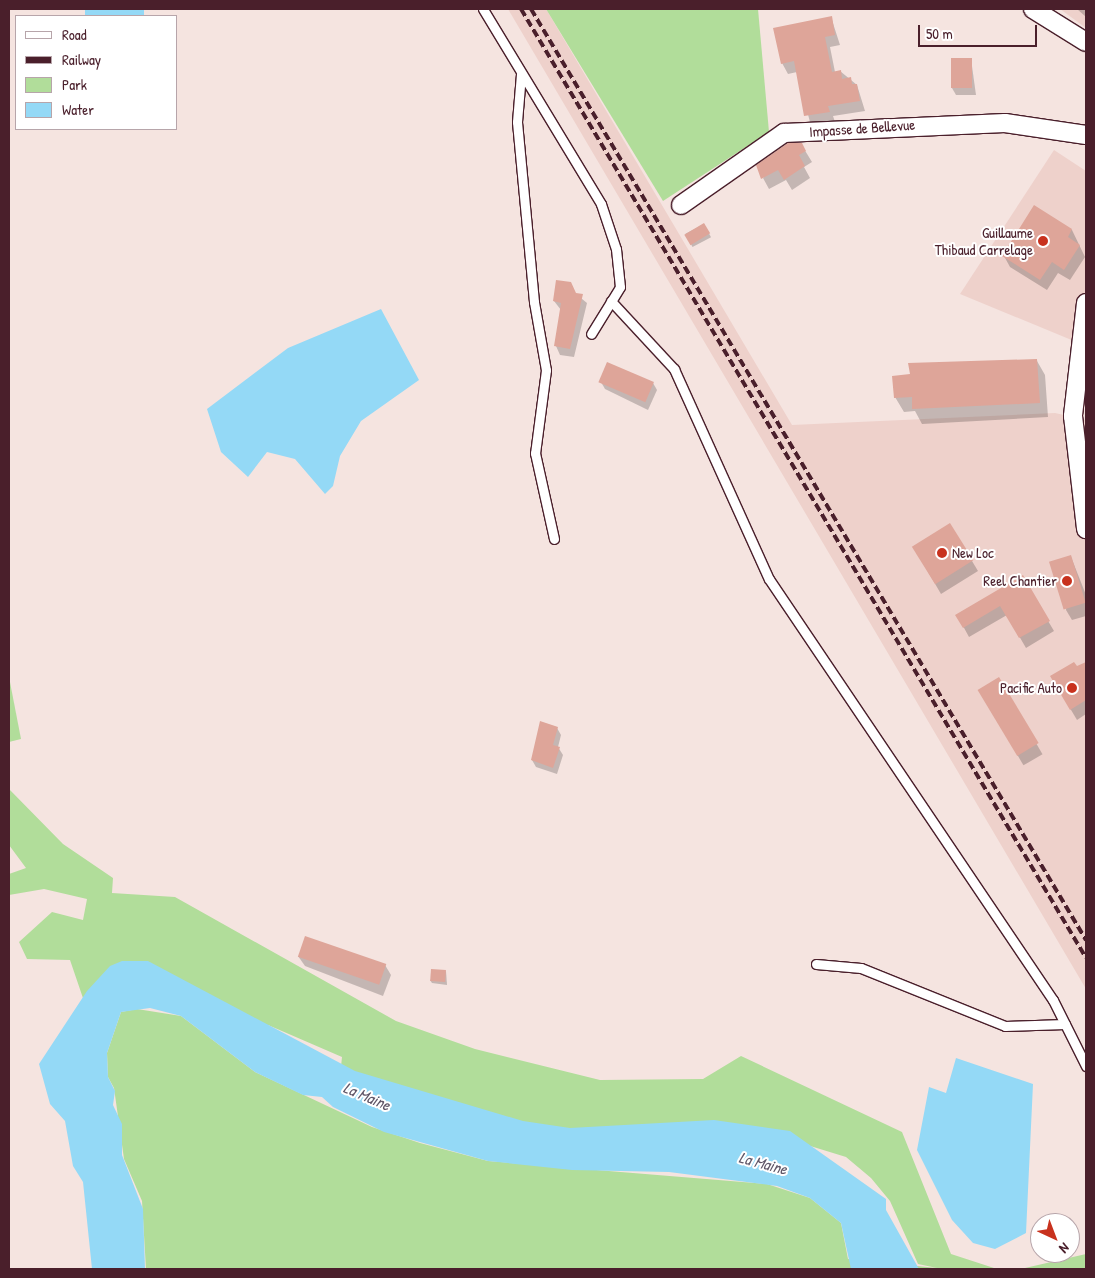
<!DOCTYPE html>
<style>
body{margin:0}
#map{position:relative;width:1095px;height:1278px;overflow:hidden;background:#f5e4e0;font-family:"Patrick Hand",sans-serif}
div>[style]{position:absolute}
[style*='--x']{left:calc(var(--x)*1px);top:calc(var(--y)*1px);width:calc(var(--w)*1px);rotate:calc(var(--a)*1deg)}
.built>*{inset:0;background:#eed1cb}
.green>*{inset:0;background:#b1dd9a}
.water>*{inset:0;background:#94d9f6;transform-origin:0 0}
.shadow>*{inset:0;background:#0003;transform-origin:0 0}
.building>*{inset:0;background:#dea599;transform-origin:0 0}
.roads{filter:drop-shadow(1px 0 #4a1f2b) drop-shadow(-1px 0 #4a1f2b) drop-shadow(0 1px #4a1f2b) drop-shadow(0 -1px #4a1f2b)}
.lane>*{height:9px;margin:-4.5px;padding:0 4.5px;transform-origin:4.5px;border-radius:4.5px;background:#fff}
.street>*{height:18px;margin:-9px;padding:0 9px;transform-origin:9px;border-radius:9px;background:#fff}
.rail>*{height:4px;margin-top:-2px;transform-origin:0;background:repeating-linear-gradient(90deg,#4a1f2b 0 8px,transparent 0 12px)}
.dots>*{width:14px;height:14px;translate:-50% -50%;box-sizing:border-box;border:2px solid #fff;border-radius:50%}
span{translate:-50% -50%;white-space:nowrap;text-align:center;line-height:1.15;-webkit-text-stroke:4px #fff;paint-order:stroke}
.street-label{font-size:15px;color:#4a1f2b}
.poi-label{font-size:15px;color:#4a1f2b}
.right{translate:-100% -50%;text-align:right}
.left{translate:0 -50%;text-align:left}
.water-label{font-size:16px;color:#605768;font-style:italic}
.frame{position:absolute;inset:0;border:10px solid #4a1f2b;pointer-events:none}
.legend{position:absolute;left:15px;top:15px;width:162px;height:115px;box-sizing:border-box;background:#fff;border:1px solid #b7a5aa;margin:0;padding:6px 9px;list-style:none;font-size:15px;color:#4a1f2b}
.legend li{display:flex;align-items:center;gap:10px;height:25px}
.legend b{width:25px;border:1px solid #b7a5aa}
.north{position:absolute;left:1030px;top:1213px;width:50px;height:50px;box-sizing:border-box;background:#fff;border:1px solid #b7a5aa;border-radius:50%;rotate:137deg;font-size:14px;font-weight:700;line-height:20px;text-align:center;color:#4a1f2b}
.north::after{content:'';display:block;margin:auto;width:18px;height:22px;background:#c8321e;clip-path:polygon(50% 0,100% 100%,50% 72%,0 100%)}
.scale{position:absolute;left:918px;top:25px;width:119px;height:22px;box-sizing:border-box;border:2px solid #4a1f2b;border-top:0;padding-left:6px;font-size:15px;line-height:18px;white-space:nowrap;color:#4a1f2b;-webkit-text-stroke:4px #fff;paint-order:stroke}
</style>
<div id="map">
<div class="built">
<i style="clip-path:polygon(508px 9px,546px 9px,792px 425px,1055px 413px,1086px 420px,1086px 989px)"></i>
<i style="clip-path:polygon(1060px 9px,1086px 9px,1086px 28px)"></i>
<i style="clip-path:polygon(1054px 150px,1086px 171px,1086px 346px,960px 294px)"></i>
</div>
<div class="green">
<i style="clip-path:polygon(546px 9px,758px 9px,769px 132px,663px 201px)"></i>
<i style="clip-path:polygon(9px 677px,21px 739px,9px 742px)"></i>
<i style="clip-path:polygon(9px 789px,63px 844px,113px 878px,112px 893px,175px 897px,396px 1021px,475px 1049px,600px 1080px,703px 1079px,741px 1056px,902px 1132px,951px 1254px,994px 1268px,1025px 1268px,1086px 1254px,1086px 1269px,146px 1269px,142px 1201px,124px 1159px,114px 1088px,108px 1077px,107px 1053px,121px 1012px,137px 1009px,181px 1016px,255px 1072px,372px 1127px,420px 1143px,488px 1161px,767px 1184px,810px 1198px,841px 1223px,848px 1259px,937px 1268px,918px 1264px,890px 1201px,871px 1178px,846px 1157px,781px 1137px,538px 1132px,340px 1076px,342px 1057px,268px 1025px,245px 1028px,146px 969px,85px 1004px,70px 960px,27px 959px,19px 942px,52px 912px,83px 920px,87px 899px,44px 889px,9px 895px,9px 874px,26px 868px,9px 845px)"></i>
</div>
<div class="water">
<i style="left:85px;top:9px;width:59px;height:8px"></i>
<i style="clip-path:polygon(381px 309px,419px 380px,361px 421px,340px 456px,333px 486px,325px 494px,295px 459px,267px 452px,248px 477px,221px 452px,207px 409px,288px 348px)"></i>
<i style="clip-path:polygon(122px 961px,148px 961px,355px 1071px,523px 1121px,570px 1128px,714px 1120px,790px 1131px,886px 1199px,886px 1210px,919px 1269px,851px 1269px,841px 1223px,810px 1198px,777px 1186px,669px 1172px,572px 1170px,488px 1161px,384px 1132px,333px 1107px,322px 1097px,303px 1095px,255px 1072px,181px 1016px,150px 1008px,121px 1012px,107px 1053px,108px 1077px,115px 1091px,113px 1105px,122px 1124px,122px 1155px,143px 1209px,145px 1269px,92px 1269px,83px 1182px,73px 1166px,65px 1121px,50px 1104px,39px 1064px,87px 991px,110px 966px)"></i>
<i style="clip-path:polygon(956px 1058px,1033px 1084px,1026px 1233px,995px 1249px,973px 1243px,952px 1220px,917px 1150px,929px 1087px,946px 1093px)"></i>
</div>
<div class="shadow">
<i style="clip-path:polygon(1077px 9px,1086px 9px,1086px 17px)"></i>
<i style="clip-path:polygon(831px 17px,840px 45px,830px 47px,835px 72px,840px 71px,857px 85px,865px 111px,833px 116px,835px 122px,811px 126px,797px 72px,788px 74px,782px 63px)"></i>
<i style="clip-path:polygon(971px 59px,976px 95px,956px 95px,952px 88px)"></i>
<i style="clip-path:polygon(801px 144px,812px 162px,804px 167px,810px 178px,792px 190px,786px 180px,769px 189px,763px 178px)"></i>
<i style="clip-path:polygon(1035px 207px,1072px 230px,1085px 257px,1070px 280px,1058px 273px,1047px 290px,1010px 267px,1004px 256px)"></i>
<i style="left:704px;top:224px;width:15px;height:21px;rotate:62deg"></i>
<i style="clip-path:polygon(576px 294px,587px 303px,574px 357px,560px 355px,556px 346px,561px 310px,554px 301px)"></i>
<i style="clip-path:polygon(1037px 361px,1045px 375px,1048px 417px,922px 424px,915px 411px,904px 412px,895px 397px)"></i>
<i style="clip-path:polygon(601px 382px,653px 383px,657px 390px,648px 410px,605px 389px)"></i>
<i style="clip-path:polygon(913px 546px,972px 561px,978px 571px,941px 594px)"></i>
<i style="clip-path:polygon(1071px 557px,1086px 595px,1086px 616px,1072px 620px,1066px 610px)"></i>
<i style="clip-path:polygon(1022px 577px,1054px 631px,1026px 648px,1007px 615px,969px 637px,957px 615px)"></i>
<i style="clip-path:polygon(1084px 665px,1086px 714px,1077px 720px,1051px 676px)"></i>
<i style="left:999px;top:679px;width:87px;height:22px;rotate:60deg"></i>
<i style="clip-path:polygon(557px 728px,561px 735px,558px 747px,563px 755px,557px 774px,536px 767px,532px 760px)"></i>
<i style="clip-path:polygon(298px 956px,385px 965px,391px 975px,383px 996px,305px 966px)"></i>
<i style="clip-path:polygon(446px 971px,447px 985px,432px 983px,430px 980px)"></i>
</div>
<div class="building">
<i style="clip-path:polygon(832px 16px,835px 35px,825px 37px,832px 72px,841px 70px,842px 79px,851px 77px,852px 84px,857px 84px,860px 101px,828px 106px,830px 112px,804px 116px,794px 61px,781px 64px,773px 28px)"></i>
<i style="left:972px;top:58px;width:30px;height:21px;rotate:90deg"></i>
<i style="clip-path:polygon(788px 143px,802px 143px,806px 151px,799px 155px,805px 166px,784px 180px,778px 170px,761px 179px,756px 165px)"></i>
<i style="clip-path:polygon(1034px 205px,1072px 229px,1068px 237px,1080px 245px,1064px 270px,1052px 262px,1040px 280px,1002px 256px)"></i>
<i style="left:704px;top:223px;width:12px;height:23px;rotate:59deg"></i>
<i style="clip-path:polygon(556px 280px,571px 282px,576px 293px,583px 294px,570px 349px,554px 346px,561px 303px,553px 301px)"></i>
<i style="clip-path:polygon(1037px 359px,1040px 403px,912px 409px,912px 397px,894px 398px,892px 376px,910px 374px,908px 363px)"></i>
<i style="left:607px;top:362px;width:51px;height:22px;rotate:23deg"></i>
<i style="left:950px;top:523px;width:44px;height:45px;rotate:58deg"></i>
<i style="left:1071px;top:555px;width:50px;height:23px;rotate:73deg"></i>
<i style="clip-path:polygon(1023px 575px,1050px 621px,1019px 638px,1000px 606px,963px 628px,955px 615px)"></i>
<i style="clip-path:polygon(1074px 662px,1077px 666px,1086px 662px,1086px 700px,1070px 710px,1050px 676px)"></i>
<i style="left:999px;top:677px;width:77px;height:25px;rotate:59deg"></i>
<i style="clip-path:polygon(540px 721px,558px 727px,553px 745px,560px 747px,553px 768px,531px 760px)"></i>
<i style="left:305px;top:936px;width:86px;height:22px;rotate:19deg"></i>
<i style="left:431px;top:969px;width:15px;height:12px;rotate:4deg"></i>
</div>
<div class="roads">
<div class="lane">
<i style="--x:483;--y:9;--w:228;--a:58.8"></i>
<i style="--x:601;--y:204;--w:47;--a:71.6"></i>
<i style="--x:616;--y:249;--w:38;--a:84"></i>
<i style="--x:620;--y:287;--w:55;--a:121.7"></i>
<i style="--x:521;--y:74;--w:48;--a:94.8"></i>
<i style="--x:517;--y:122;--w:181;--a:84.6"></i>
<i style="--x:534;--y:302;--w:69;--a:80"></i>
<i style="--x:546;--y:370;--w:84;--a:97.5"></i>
<i style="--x:535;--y:453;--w:88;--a:77.5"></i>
<i style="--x:611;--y:301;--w:93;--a:47.2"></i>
<i style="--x:674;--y:369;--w:230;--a:65.7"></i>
<i style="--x:769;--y:579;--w:508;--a:56"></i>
<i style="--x:1053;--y:1000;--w:74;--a:63.4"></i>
<i style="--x:816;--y:964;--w:45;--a:5.1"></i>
<i style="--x:861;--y:968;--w:155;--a:21.9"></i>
<i style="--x:1005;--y:1026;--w:60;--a:-1.9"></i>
</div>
<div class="street">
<i style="--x:1033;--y:9;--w:62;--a:31.9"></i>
<i style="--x:681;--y:205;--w:126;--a:-35"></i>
<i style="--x:784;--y:133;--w:221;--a:-2.6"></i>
<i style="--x:1005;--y:123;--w:82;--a:8.4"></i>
<i style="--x:1086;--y:303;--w:114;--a:96.6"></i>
<i style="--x:1073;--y:416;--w:114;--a:83.4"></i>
</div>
</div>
<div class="rail">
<i style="--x:521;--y:9;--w:1104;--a:59.23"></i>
<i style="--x:531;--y:9;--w:1084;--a:59.2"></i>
</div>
<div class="dots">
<i style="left:1043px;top:241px;background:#c8321e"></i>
<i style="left:942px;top:553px;background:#c8321e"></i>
<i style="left:1067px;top:581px;background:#c8321e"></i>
<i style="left:1072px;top:688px;background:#c8321e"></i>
</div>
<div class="street-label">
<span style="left:862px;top:128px;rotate:-4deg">Impasse de Bellevue</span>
</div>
<div class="poi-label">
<span class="right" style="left:1033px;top:241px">Guillaume<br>Thibaud Carrelage</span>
<span class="left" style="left:952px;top:553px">New Loc</span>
<span class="right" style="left:1057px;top:581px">Reel Chantier</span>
<span class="right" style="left:1062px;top:688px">Pacific Auto</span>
</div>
<div class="water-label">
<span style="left:367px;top:1096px;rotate:23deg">La Maine</span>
<span style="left:763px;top:1163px;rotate:15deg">La Maine</span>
</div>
<div class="frame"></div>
<ul class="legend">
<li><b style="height:6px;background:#fff"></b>Road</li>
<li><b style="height:6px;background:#4a1f2b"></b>Railway</li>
<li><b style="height:14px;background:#b1dd9a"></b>Park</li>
<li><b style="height:14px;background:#94d9f6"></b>Water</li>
</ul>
<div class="north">N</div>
<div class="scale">50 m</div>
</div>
